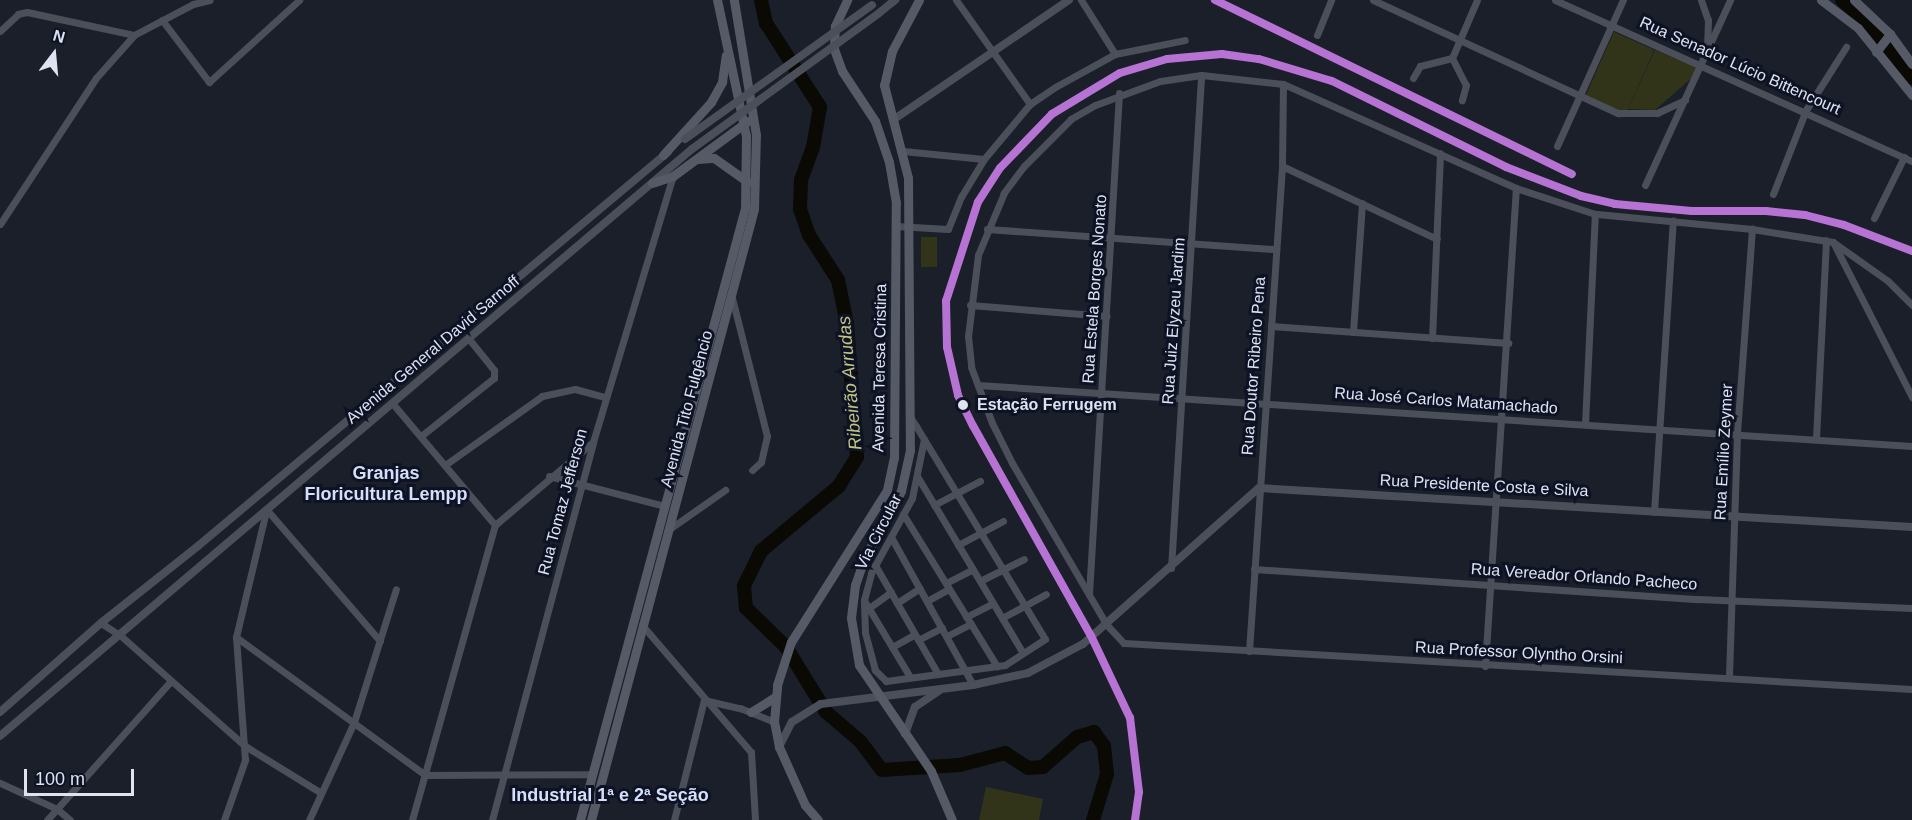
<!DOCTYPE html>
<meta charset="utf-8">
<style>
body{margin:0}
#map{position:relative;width:1912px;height:820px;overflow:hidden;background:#1b1f29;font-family:Helvetica,sans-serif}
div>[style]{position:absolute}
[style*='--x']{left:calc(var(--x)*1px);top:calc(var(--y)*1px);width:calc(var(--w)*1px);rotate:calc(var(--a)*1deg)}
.green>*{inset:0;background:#32341a;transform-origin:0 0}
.river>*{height:14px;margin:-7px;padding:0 7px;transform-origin:7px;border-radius:7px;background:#0a0904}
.minor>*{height:7px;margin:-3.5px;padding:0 3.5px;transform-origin:3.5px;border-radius:3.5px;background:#4b4f59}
.tertiary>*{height:8px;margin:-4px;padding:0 4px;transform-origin:4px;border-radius:4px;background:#4b4f59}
.secondary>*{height:9px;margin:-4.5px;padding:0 4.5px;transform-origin:4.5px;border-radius:4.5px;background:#565a67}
.tertiary-bridge>*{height:8px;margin:-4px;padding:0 4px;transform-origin:4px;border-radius:4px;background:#4b4f59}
.rail-1>*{height:8px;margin:-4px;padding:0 4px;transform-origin:4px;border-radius:4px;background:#b673d3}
.dots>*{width:16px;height:16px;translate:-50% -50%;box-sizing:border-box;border:3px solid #0d1325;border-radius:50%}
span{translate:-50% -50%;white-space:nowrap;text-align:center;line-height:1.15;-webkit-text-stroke:6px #0d1325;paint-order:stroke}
.street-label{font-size:16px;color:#dee3f1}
.stop-label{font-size:16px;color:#dee3f1;font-weight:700}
.left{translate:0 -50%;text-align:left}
.water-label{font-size:18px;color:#c2c481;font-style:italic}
.neighbourhood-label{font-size:18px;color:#d5dff9;font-weight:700}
.north{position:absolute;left:24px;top:24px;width:60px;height:60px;-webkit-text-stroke:4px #0d1325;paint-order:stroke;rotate:16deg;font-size:16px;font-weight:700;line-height:24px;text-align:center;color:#dee3f1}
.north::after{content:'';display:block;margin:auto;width:21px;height:27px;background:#dee3f1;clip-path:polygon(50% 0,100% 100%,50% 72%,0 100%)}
.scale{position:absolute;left:24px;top:769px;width:110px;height:27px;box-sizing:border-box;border:3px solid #dee3f1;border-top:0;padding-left:8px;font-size:18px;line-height:21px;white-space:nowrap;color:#dee3f1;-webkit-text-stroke:4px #0d1325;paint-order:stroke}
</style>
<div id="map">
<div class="green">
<i style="left:1614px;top:32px;width:44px;height:71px;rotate:24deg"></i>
<i style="clip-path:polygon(1655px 50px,1697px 68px,1694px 76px,1655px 110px,1628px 109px)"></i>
<i style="left:921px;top:237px;width:16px;height:30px"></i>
<i style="clip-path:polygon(986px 787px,1043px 799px,1039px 820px,979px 820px)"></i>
</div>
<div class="river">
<i style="--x:761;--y:0;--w:24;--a:78"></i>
<i style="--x:766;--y:23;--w:100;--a:57.3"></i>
<i style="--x:820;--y:107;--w:41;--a:99.9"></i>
<i style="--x:813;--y:147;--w:35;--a:110"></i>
<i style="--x:801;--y:180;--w:29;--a:92"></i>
<i style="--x:800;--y:209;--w:28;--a:71"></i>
<i style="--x:809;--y:235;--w:54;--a:57.2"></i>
<i style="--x:838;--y:280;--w:45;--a:78.4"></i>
<i style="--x:847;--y:324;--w:133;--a:85.7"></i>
<i style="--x:857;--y:457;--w:34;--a:122"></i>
<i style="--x:839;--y:486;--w:102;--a:140.2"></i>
<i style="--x:761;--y:551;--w:39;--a:116"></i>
<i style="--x:744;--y:586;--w:22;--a:85"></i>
<i style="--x:746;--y:608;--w:56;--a:44.3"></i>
<i style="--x:786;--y:647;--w:76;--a:58.4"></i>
<i style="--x:826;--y:712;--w:45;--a:40.5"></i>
<i style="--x:860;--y:741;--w:36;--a:53"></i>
<i style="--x:882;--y:770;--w:78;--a:-3.7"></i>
<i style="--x:960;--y:765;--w:47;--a:-14.9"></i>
<i style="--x:1005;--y:753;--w:27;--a:33"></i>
<i style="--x:1028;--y:768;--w:15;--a:-4"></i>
<i style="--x:1043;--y:767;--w:45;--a:-41.4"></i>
<i style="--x:1077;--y:737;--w:18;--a:-16"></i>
<i style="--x:1094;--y:732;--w:17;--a:54"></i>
<i style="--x:1104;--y:746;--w:28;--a:84"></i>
<i style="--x:1107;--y:774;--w:48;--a:106.9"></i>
<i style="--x:1842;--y:0;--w:44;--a:43.2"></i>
<i style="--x:1874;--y:30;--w:61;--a:51.6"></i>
</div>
<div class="minor">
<i style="--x:956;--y:0;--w:128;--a:54.6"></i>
<i style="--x:1081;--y:0;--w:64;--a:57.8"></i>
<i style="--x:1373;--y:0;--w:270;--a:24.8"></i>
<i style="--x:1618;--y:113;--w:39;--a:0"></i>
<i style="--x:1657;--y:113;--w:31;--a:-25"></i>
<i style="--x:1555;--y:0;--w:392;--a:24.3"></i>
<i style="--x:1701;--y:0;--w:21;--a:71"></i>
<i style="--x:1708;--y:20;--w:29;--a:92"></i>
<i style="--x:162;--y:20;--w:78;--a:52.8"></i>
<i style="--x:209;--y:82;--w:122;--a:-42.3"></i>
<i style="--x:0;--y:31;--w:25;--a:-43"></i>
<i style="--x:18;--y:14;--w:9;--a:-13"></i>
<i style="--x:27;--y:12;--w:109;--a:12.1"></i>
<i style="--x:1317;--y:35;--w:38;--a:-68"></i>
<i style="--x:1452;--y:58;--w:63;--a:-66.7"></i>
<i style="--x:1452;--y:58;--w:30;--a:63"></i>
<i style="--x:1466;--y:85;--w:16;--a:105"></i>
<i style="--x:1413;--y:78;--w:14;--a:-60"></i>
<i style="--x:1420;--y:66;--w:33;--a:-14"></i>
<i style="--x:1557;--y:146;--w:160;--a:-65.7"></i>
<i style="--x:903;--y:151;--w:81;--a:5.6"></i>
<i style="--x:1282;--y:166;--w:171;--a:25.2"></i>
<i style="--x:1645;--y:185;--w:204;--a:-65.3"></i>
<i style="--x:1773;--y:194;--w:90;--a:-68.6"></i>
<i style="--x:1806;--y:110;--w:75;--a:-57.6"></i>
<i style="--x:1874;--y:218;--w:68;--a:-63.8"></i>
<i style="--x:0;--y:224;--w:175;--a:-56.7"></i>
<i style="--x:96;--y:78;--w:57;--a:-48.5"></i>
<i style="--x:134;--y:35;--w:67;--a:-27.7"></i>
<i style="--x:193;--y:4;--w:17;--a:-13"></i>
<i style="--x:896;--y:226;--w:52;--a:3.3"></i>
<i style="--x:948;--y:229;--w:35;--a:-68"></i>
<i style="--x:961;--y:197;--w:44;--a:-58.8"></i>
<i style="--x:984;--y:159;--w:72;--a:-50.1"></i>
<i style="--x:1030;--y:104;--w:32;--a:-34"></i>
<i style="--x:1057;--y:86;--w:66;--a:-28.9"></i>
<i style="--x:1115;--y:54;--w:71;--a:-11.3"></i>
<i style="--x:987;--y:229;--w:290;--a:4"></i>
<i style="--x:1834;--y:244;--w:172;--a:63"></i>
<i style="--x:732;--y:298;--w:142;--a:75.8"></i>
<i style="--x:767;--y:436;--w:27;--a:103"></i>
<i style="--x:761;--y:462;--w:12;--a:138"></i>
<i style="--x:970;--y:305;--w:137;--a:4.6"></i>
<i style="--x:1912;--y:305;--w:34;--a:-135"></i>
<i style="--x:1888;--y:281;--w:67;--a:-144.7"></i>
<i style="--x:1833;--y:242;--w:82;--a:-170.9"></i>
<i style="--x:1752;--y:229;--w:158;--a:-174.5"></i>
<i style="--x:1595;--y:214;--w:83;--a:-161.8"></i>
<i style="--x:1516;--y:188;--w:255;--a:-155.9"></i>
<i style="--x:1283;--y:84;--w:82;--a:-173.7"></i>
<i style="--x:1201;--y:75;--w:41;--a:171.7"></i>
<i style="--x:1160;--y:81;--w:69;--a:159.7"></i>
<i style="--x:1095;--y:105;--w:28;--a:150"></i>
<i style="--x:1071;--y:119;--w:66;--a:135"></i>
<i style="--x:1024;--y:166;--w:34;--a:127"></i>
<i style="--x:1004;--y:193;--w:67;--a:112.8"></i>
<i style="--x:978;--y:255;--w:82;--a:97"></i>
<i style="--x:968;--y:336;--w:31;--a:84"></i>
<i style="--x:971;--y:367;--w:60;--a:69.4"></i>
<i style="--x:992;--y:423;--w:45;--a:63.4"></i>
<i style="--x:1012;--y:463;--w:186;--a:59.7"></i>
<i style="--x:1106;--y:624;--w:26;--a:47"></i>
<i style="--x:1124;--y:643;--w:789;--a:3.34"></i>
<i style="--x:1271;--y:326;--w:238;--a:4.1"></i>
<i style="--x:1353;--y:332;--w:129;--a:-86"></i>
<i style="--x:1432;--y:338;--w:185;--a:-87.5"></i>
<i style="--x:978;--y:385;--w:936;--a:3.74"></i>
<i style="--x:393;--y:404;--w:158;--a:49.9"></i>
<i style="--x:910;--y:417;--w:11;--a:56"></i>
<i style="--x:916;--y:426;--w:249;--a:58.8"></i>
<i style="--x:1045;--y:639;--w:48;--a:147"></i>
<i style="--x:1005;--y:665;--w:120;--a:172.3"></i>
<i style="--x:886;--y:681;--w:16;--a:-135"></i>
<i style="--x:875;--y:670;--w:39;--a:-105"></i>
<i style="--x:865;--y:632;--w:32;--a:-92"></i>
<i style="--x:864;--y:600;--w:28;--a:-75"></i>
<i style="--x:871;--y:573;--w:85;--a:-61.3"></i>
<i style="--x:912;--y:498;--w:60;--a:-78.5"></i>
<i style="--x:1585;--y:424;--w:210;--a:-87.3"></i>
<i style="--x:421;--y:436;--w:93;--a:-38.5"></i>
<i style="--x:494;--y:378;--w:8;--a:-90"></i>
<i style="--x:494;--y:370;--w:40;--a:-129"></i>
<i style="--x:1816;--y:438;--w:198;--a:-87.1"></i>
<i style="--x:445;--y:465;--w:119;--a:-35.4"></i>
<i style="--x:542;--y:396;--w:34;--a:-12"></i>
<i style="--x:575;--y:389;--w:31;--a:15"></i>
<i style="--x:549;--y:476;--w:120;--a:14.5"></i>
<i style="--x:917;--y:476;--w:206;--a:59.1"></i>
<i style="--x:934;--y:505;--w:52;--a:-27.6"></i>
<i style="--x:267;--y:510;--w:173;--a:49.2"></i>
<i style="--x:1654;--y:512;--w:292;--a:-86.3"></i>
<i style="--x:903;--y:514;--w:179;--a:58.3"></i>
<i style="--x:668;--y:530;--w:70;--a:-35.1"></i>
<i style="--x:891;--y:537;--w:169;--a:61"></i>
<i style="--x:958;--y:545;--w:51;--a:-28.1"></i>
<i style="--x:875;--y:565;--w:126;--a:60"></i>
<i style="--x:1171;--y:568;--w:494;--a:-86.5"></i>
<i style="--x:1254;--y:569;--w:445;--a:3.9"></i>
<i style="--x:1698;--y:599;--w:214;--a:2.4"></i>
<i style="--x:980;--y:581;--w:49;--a:-26.6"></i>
<i style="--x:946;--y:583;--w:30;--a:-27"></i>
<i style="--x:1089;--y:594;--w:502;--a:-86.57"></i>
<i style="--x:927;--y:601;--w:25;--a:-29"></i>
<i style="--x:865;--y:602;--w:87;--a:59"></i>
<i style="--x:897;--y:603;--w:27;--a:-33"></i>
<i style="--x:869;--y:608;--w:27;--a:-36"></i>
<i style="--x:966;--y:617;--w:30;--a:-27"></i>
<i style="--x:1002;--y:618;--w:50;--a:-28.6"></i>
<i style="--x:101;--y:623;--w:24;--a:33"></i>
<i style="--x:121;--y:636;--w:166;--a:41.6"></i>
<i style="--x:245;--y:746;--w:89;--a:31.7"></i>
<i style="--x:642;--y:625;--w:167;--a:49.4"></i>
<i style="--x:751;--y:752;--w:68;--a:86.6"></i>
<i style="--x:947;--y:636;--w:27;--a:-27"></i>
<i style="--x:236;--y:637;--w:234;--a:36.1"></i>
<i style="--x:425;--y:775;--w:167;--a:-0.3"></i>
<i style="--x:918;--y:640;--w:27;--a:-27"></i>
<i style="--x:892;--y:647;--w:26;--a:-29"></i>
<i style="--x:1249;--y:651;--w:486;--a:-86.1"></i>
<i style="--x:1282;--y:166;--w:82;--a:-89.3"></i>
<i style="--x:1485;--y:666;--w:479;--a:-86.3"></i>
<i style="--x:1729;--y:676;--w:243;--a:-88.1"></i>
<i style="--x:1737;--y:433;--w:205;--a:-85.8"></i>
<i style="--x:704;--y:700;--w:37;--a:13"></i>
<i style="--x:740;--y:708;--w:37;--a:22"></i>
<i style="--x:0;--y:783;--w:63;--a:24.5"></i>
<i style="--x:57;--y:809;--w:17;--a:40"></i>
<i style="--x:47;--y:820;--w:185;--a:-48.3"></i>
<i style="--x:224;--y:820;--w:64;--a:-70.7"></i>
<i style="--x:245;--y:760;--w:123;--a:-94.2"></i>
<i style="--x:236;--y:637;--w:130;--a:-76.6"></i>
<i style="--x:309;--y:820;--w:108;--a:-65.3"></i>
<i style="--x:354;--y:722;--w:139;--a:-72.5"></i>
<i style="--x:412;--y:820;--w:306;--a:-74.3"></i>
<i style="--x:495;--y:525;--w:128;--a:-40.3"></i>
<i style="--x:492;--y:820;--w:391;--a:-75"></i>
<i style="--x:593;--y:442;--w:278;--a:-73.3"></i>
<i style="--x:674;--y:820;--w:124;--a:-76"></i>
</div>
<div class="tertiary">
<i style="--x:879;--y:13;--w:21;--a:-39"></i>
<i style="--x:893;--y:120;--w:213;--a:-34.3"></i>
<i style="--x:0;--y:712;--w:135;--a:-41.4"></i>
<i style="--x:101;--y:623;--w:124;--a:-38.4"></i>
<i style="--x:198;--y:546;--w:613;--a:-39.97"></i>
<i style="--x:905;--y:734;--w:29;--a:-70"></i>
<i style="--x:915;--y:707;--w:30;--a:-34"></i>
<i style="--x:0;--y:736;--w:907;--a:-40.31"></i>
<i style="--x:779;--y:747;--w:28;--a:-63"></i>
<i style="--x:792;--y:722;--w:34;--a:-32"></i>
<i style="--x:821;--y:704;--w:153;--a:-7.1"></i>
<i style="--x:973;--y:685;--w:56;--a:-12.3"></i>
<i style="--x:1028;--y:673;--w:62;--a:-27.8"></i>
<i style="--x:1083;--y:644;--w:235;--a:-41.6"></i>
<i style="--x:1259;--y:488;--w:654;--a:3.42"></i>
</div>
<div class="secondary">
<i style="--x:919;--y:0;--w:58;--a:117.9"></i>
<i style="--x:892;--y:51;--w:35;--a:103"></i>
<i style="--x:884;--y:85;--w:96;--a:75.5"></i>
<i style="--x:908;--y:178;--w:272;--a:89.6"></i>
<i style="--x:910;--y:450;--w:42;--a:102.4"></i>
<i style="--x:901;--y:491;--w:77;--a:118.6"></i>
<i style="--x:864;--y:559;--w:28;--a:109"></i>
<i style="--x:855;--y:585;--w:33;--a:97"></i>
<i style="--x:851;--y:618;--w:48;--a:80.3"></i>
<i style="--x:859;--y:665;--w:128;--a:55.8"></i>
<i style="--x:931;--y:771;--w:53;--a:66.8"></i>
<i style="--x:1821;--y:0;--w:46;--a:37.1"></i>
<i style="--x:1858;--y:28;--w:86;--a:51.1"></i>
<i style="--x:1854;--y:0;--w:50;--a:43.4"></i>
<i style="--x:1890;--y:34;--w:37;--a:54"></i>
<i style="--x:1876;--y:52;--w:23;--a:-52"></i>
<i style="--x:663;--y:155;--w:72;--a:-47.8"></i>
<i style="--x:711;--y:102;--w:23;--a:-61"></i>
<i style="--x:722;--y:82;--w:27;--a:-82"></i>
<i style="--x:698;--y:159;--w:16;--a:-4"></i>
<i style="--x:714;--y:158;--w:42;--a:35.2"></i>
<i style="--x:652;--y:183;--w:22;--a:-18"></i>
<i style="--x:673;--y:176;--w:93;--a:-36.3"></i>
<i style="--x:751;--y:712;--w:28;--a:-32"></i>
<i style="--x:580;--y:820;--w:634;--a:-74.91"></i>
<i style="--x:745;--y:208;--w:72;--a:-89.2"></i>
<i style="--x:746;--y:136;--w:139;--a:-102"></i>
<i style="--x:591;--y:820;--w:632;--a:-75.06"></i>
<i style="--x:754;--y:209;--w:74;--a:-88.5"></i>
<i style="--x:756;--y:135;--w:137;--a:-99.3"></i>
<i style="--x:818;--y:820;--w:20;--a:-131"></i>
<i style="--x:805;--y:805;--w:64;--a:-114.1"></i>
<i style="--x:779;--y:747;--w:25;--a:-101"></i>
<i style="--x:774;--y:722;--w:37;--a:-85"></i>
<i style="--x:777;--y:685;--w:45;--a:-72"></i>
<i style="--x:791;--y:642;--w:180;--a:-57.7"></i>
<i style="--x:887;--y:490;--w:33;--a:-78"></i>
<i style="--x:894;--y:458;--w:255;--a:-89.6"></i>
<i style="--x:896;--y:203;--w:42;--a:-99.7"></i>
<i style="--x:889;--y:162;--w:43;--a:-108.9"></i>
<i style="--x:875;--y:121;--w:60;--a:-123.4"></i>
<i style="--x:842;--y:71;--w:23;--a:-110"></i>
<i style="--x:834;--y:49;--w:23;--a:-88"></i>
<i style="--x:835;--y:26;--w:29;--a:-65"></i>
</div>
<div class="tertiary-bridge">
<i style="--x:685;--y:139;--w:230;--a:-35.6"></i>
<i style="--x:692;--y:149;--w:231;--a:-36"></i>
</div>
<div class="rail-1">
<i style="--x:1215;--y:0;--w:397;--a:26"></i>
<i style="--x:1135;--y:820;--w:28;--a:-82"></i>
<i style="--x:1139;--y:792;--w:75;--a:-96.9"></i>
<i style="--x:1130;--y:718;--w:91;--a:-115.4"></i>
<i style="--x:1091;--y:636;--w:241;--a:-119.3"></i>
<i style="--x:973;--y:426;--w:34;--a:-116"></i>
<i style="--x:958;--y:395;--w:49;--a:-102.9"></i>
<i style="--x:947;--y:347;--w:46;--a:-91.2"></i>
<i style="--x:946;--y:301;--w:104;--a:-72.1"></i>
<i style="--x:978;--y:202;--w:40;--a:-57.1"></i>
<i style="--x:1000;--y:168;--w:75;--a:-46.1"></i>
<i style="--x:1052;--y:114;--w:79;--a:-31.1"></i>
<i style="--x:1120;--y:73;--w:49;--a:-16.6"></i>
<i style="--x:1167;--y:59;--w:55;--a:-5.2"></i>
<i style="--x:1222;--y:54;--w:37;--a:8"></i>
<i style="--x:1259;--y:59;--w:76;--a:16.8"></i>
<i style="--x:1332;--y:81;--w:194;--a:26.3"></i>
<i style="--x:1506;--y:167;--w:80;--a:21.1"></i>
<i style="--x:1581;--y:196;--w:35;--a:13"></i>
<i style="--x:1615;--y:204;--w:77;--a:5.2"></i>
<i style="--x:1692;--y:211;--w:74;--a:0"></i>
<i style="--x:1766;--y:211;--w:39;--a:6"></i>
<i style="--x:1805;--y:215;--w:40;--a:14.4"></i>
<i style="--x:1844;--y:225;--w:73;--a:20.9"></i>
</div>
<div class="dots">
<i style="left:963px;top:405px;background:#dee3f1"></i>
</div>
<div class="street-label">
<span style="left:1740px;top:66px;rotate:24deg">Rua Senador Lúcio Bittencourt</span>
<span style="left:1095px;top:289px;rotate:-86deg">Rua Estela Borges Nonato</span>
<span style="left:1174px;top:321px;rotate:-86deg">Rua Juiz Elyzeu Jardim</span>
<span style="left:433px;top:350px;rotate:-40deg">Avenida General David Sarnoff</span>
<span style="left:1254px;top:366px;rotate:-86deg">Rua Doutor Ribeiro Pena</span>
<span style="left:880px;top:368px;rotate:-89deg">Avenida Teresa Cristina</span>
<span style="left:1446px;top:401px;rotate:4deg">Rua José Carlos Matamachado</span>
<span style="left:687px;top:409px;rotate:-75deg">Avenida Tito Fulgêncio</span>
<span style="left:1724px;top:452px;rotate:-87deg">Rua Emílio Zeymer</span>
<span style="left:1484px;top:486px;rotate:3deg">Rua Presidente Costa e Silva</span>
<span style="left:563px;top:502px;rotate:-75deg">Rua Tomaz Jefferson</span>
<span style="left:879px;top:532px;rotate:-63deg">Via Circular</span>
<span style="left:1584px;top:577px;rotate:4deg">Rua Vereador Orlando Pacheco</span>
<span style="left:1519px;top:653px;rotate:3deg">Rua Professor Olyntho Orsini</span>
</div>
<div class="stop-label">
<span class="left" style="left:977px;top:405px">Estação Ferrugem</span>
</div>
<div class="water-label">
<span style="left:850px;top:383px;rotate:-95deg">Ribeirão Arrudas</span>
</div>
<div class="neighbourhood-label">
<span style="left:386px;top:484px">Granjas<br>Floricultura Lempp</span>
<span style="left:610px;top:795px">Industrial 1ª e 2ª Seção</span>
</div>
<div class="north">N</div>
<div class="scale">100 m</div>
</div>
